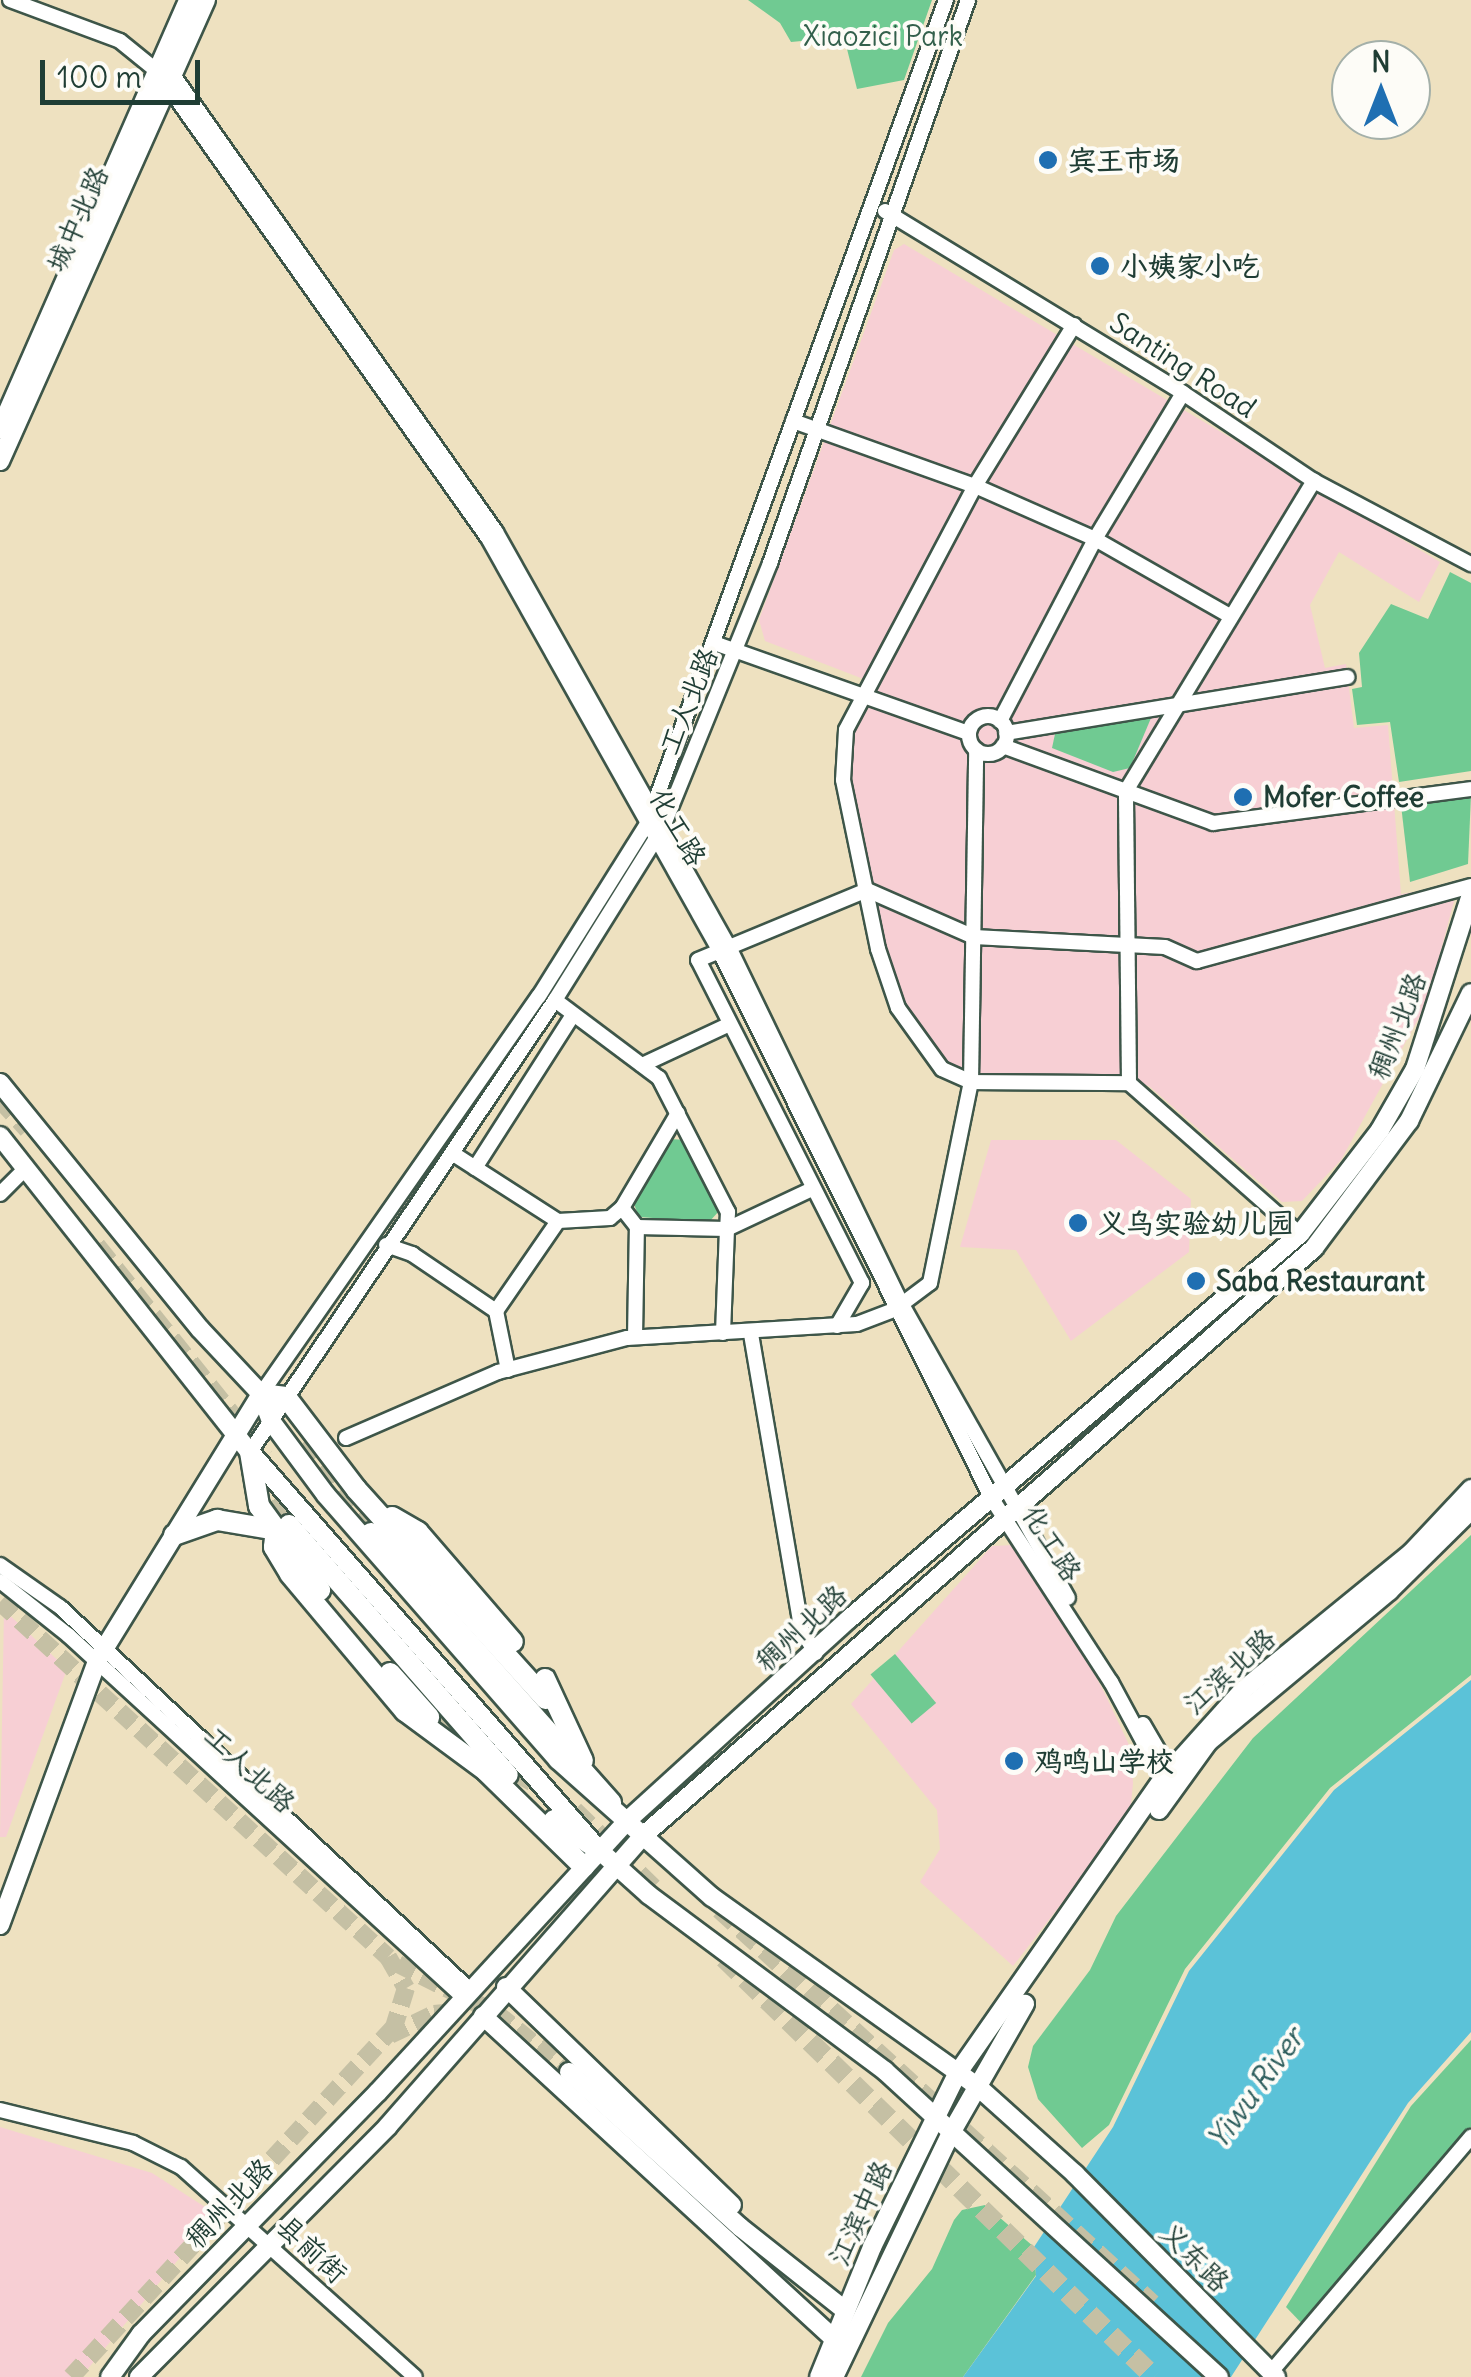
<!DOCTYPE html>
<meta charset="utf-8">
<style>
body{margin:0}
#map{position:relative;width:1471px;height:2377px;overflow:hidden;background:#eee1c0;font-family:Delius,"LXGW WenKai TC",sans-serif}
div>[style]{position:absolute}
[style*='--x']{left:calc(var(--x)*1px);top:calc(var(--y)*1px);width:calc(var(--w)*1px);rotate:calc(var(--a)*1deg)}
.built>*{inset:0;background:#f7cfd4}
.green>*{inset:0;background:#70ca92;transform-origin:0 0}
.water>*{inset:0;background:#5bc2d8}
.major-tunnel>*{height:18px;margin-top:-9px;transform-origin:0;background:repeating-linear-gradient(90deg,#c5c0a4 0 18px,transparent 0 27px)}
.highway-tunnel>*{height:20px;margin-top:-10px;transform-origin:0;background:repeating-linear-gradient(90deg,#c5c0a4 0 20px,transparent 0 30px)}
.roads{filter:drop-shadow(2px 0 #3e5649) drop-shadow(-2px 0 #3e5649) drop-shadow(0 2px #3e5649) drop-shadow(0 -2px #3e5649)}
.minor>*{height:14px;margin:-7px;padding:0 7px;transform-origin:7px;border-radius:7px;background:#fff}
.minor>.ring{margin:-7px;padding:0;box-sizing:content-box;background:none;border:14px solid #fff;border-radius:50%}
.major>*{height:18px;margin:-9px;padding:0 9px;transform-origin:9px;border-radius:9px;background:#fff}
.highway>*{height:20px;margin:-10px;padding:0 10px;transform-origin:10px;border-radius:10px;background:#fff}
.dots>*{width:28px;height:28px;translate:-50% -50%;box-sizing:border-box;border:5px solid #fdfcf7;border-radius:50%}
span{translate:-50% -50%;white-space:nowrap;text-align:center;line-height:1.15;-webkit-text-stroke:8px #fdfcf7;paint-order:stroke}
.park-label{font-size:28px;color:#33604c}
.poi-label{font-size:28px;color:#1f3d34;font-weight:700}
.left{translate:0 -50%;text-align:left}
.street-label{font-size:28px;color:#1f3d34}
.water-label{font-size:30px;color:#2e5e5d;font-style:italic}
.north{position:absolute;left:1331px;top:40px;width:100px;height:100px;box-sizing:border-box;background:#fdfcf7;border:2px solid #a4b0a9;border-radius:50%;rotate:0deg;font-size:28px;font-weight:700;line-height:40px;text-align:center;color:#1f3d34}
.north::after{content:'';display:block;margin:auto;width:35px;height:45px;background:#1f6fb2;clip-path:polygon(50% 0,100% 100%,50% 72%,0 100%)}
.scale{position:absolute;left:40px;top:60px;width:160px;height:45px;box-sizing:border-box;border:5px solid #1f3d34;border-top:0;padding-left:12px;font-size:30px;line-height:35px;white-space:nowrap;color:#1f3d34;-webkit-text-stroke:8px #fdfcf7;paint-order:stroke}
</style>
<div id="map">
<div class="built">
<i style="clip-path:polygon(904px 244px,1440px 562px,1419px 602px,1339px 552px,1310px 605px,1325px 668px,1346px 664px,1354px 728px,1388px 725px,1401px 894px,1432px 889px,1454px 901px,1427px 1003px,1341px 1160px,1302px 1201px,1282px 1202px,1149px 1086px,1115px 1077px,996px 1078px,952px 1068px,922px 1041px,908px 1018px,887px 965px,850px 781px,849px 741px,879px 685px,765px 641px,759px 620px,894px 250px)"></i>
<i style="clip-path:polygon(991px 1140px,1116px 1140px,1191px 1199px,1189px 1252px,1071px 1341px,1016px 1250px,960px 1247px)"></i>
<i style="clip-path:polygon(1014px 1545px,1036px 1564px,1104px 1692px,1130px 1747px,1133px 1783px,1130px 1815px,1013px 1966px,920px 1882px,940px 1849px,937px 1810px,851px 1704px,992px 1546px)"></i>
<i style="clip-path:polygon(4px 1610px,67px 1669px,6px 1837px,0 1837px)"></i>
<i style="clip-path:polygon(0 2127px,152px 2173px,216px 2214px,81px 2377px,0 2377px)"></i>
</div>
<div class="green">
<i style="clip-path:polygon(748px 0,932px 0,904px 80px,857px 89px,844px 37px,791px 42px,780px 23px)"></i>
<i style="clip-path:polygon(1450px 572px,1471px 583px,1471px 771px,1399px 782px,1390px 722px,1357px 725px,1352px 689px,1362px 687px,1359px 653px,1391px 604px,1428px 619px)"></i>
<i style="clip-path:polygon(1151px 718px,1130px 768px,1113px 772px,1052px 748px,1055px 734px)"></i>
<i style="clip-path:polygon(1471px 795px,1468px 864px,1410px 882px,1401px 805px)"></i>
<i style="clip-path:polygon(669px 1139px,687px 1140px,720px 1210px,709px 1222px,639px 1217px,632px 1199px)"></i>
<i style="clip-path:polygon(1471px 1535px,1471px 1675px,1330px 1788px,1185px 1969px,1109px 2125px,1082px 2148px,1038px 2099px,1028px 2067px,1033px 2046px,1090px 1970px,1116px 1916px,1253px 1738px)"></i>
<i style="left:895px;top:1654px;width:64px;height:32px;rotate:50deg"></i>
<i style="clip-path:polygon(1471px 2040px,1471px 2127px,1310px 2332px,1286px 2307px,1411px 2106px)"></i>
<i style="clip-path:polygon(985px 2205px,1034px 2247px,1036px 2275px,963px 2377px,861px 2377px,888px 2323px,932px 2269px,954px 2220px,962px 2210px)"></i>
</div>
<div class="water">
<i style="clip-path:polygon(1471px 1680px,1471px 2032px,1408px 2103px,1231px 2377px,963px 2377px,1036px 2276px,1034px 2247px,1113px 2127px,1189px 1971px,1334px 1790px)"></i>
</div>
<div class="major-tunnel">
<i style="--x:0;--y:1602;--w:526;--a:42.46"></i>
<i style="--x:388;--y:1957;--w:36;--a:60"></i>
<i style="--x:406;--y:1988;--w:41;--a:107.1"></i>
<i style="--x:394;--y:2027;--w:476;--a:132.7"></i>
<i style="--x:398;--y:1964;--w:110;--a:26.6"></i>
<i style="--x:496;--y:2013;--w:94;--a:38.9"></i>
<i style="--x:390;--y:2035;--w:49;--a:-25.5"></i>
<i style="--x:434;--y:2014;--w:25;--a:-5"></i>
</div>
<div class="highway-tunnel">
<i style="--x:0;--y:1098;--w:42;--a:47.9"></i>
<i style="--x:96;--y:1246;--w:270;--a:51.3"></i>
<i style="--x:297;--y:1448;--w:113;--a:49"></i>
<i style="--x:264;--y:1471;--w:60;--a:65.2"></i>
<i style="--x:438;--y:1725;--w:131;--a:30.9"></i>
<i style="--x:574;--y:1811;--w:110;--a:44.3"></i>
<i style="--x:720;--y:1909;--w:585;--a:42.44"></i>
<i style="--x:724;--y:1958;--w:600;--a:44.26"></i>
</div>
<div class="roads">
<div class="minor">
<i style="--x:10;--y:0;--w:117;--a:20.4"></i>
<i style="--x:120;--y:41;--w:48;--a:39"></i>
<i style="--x:157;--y:71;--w:572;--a:54.67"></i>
<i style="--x:488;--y:538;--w:475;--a:60.7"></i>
<i style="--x:720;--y:952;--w:611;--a:63.56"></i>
<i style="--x:992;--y:1499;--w:218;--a:57"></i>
<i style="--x:1111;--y:1682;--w:118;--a:61.7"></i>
<i style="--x:168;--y:68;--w:568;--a:54.74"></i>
<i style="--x:496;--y:532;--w:476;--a:60.7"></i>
<i style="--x:729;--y:947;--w:393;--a:64.2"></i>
<i style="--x:900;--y:1301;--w:341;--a:60.5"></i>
<i style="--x:885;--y:211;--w:349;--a:31.4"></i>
<i style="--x:1183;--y:393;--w:158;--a:33.9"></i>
<i style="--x:1314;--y:481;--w:178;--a:27.9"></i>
<i style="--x:1074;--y:325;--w:189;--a:121.6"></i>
<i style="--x:975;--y:486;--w:276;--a:117.9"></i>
<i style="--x:846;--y:730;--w:50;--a:93.4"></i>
<i style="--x:843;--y:780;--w:173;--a:78.3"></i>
<i style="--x:878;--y:949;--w:62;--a:71.3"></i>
<i style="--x:898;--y:1008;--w:75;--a:54.2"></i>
<i style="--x:942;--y:1069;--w:32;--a:24"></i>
<i style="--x:971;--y:1082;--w:158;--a:0.4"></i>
<i style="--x:793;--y:421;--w:193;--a:19.7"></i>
<i style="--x:975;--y:486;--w:131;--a:23.8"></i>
<i style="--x:1095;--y:539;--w:153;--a:29.7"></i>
<i style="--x:717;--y:644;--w:267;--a:19.5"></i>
<i class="ring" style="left:969px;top:716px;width:24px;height:24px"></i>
<i style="--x:1000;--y:721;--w:205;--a:-62.4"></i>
<i style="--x:1095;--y:539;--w:170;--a:-58.9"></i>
<i style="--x:1006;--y:733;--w:346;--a:-9.3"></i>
<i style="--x:1003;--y:746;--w:224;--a:20.1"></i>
<i style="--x:1213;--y:823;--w:260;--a:-7.5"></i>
<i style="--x:555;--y:1000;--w:130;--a:36.9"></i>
<i style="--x:659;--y:1078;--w:151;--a:62.8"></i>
<i style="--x:728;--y:1212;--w:17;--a:93"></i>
<i style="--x:727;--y:1229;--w:94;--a:-25.2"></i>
<i style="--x:642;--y:1065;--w:97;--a:-25"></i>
<i style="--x:452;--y:1153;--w:126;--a:32.7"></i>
<i style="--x:558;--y:1221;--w:52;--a:-3.3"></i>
<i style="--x:610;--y:1218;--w:16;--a:-40"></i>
<i style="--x:475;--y:1168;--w:182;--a:-57.4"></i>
<i style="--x:0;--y:1194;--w:37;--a:-45"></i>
<i style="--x:637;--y:1227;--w:24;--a:-128"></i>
<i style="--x:622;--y:1208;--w:110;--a:-59.5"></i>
<i style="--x:1300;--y:1234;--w:228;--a:-138.6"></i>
<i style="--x:1129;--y:1083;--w:292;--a:-90.6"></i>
<i style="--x:1126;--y:791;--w:363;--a:-58.8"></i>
<i style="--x:386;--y:1245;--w:28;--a:19"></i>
<i style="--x:412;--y:1254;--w:102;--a:34.2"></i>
<i style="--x:837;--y:1326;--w:50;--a:-59.8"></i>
<i style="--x:862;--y:1283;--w:362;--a:-116.9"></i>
<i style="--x:698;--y:960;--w:183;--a:-22.5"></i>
<i style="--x:867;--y:890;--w:117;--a:23.7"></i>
<i style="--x:974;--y:937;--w:191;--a:3"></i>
<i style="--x:1165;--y:947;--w:35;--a:24"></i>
<i style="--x:1197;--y:961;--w:284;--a:-15.3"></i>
<i style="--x:751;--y:1334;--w:301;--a:80.3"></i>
<i style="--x:802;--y:1631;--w:26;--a:58"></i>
<i style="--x:635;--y:1337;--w:110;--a:-89"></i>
<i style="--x:637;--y:1227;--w:90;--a:1.3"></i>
<i style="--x:727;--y:1229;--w:104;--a:92.2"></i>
<i style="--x:508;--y:1370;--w:60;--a:-101.5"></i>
<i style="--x:496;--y:1311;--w:109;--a:-55.4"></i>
<i style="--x:261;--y:1394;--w:485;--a:-55.1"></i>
<i style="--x:539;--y:996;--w:203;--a:-57.9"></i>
<i style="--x:647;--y:824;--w:877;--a:-70.06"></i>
<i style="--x:346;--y:1438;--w:166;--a:-23.5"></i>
<i style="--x:498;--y:1372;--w:133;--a:-14.8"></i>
<i style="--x:627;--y:1338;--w:230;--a:-3.5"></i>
<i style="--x:857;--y:1324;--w:40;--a:-21"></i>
<i style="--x:894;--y:1310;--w:45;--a:-36.9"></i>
<i style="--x:930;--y:1283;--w:205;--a:-78.5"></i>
<i style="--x:971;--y:1082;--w:332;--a:-89.1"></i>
<i style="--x:250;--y:1452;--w:545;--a:-55.99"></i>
<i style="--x:555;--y:1000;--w:204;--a:-58"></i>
<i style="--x:663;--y:827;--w:285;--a:-67.9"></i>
<i style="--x:770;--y:563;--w:597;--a:-70.62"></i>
<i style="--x:0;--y:1565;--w:73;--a:35"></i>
<i style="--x:60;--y:1607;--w:562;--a:43.05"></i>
<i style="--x:0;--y:1581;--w:87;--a:38.5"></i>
<i style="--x:68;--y:1635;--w:537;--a:42.51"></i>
<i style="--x:1143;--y:1724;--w:64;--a:59.8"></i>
<i style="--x:0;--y:2110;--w:137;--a:13.9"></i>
<i style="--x:133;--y:2143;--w:54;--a:26.6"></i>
<i style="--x:181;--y:2167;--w:314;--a:41.9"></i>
<i style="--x:1271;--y:2372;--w:309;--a:-49.6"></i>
</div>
<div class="major">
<i style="--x:0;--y:429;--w:468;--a:-66.3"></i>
<i style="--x:0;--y:461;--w:505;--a:-65.92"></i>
<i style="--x:0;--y:1083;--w:317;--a:50.9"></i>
<i style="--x:200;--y:1329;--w:89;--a:46.8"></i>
<i style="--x:261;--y:1394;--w:29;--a:70"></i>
<i style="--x:271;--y:1421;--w:92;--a:53.4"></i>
<i style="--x:326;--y:1495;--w:352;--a:48.8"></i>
<i style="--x:558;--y:1760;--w:206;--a:41.7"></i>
<i style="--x:712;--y:1897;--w:325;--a:35.5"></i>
<i style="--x:977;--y:2086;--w:132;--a:41.9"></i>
<i style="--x:1075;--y:2174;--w:286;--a:45.3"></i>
<i style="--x:0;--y:1136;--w:403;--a:51.7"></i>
<i style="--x:250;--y:1452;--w:529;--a:48.75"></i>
<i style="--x:599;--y:1850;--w:67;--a:42"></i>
<i style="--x:649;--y:1895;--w:294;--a:36.7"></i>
<i style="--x:885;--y:2071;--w:453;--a:42.5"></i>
<i style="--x:1159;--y:1810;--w:84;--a:-54.2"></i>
<i style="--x:1208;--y:1742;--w:236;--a:-39.8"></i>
<i style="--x:1389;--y:1591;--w:115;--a:-44.6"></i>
<i style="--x:0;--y:1925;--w:283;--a:-69.8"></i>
<i style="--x:98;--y:1659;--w:311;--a:-58.4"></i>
<i style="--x:506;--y:1987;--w:314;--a:44"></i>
<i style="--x:483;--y:2016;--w:481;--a:42.6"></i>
<i style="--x:569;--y:2072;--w:231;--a:42.2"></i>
<i style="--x:740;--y:2227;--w:135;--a:38.4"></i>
<i style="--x:110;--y:2377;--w:53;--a:-54.2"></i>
<i style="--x:141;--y:2334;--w:339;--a:-45.6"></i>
<i style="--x:378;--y:2092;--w:371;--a:-47.4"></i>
<i style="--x:629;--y:1819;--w:297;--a:-42.3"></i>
<i style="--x:849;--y:1619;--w:593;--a:-40.49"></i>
<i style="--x:1300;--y:1234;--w:131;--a:-52.4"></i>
<i style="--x:1380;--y:1130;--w:70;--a:-60.2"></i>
<i style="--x:1415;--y:1069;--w:183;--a:-72.2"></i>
<i style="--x:139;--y:2377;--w:354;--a:-45.2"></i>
<i style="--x:388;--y:2126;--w:388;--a:-48.7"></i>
<i style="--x:644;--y:1835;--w:891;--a:-41.22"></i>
<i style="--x:1314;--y:1248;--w:159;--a:-53.2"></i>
<i style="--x:1409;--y:1121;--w:142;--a:-64.2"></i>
<i style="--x:819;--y:2377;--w:140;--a:-67.8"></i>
<i style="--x:872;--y:2247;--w:193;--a:-63.8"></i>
<i style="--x:957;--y:2074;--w:360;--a:-55.1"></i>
<i style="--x:1163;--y:1779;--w:120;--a:-48"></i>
<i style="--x:1243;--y:1690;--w:217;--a:-39.2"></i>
<i style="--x:1411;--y:1553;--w:88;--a:-46.8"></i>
<i style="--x:834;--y:2377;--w:271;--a:-64.4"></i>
<i style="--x:951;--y:2133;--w:149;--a:-60.2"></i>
</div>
<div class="highway">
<i style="--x:261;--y:1394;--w:25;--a:7"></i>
<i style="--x:286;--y:1397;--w:116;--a:52.7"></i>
<i style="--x:356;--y:1489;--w:283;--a:47.9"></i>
<i style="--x:250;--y:1452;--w:55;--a:80.5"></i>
<i style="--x:259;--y:1506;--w:104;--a:54"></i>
<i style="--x:392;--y:1517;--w:30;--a:30"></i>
<i style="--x:418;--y:1532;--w:145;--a:49.2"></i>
<i style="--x:289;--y:1525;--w:332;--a:48.8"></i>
<i style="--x:371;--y:1533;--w:361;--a:48.3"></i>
<i style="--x:174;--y:1535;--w:46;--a:-19.2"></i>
<i style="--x:217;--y:1520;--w:60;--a:9.6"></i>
<i style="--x:276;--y:1530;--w:17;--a:97"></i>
<i style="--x:274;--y:1547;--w:31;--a:59"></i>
<i style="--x:290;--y:1574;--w:179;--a:50"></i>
<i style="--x:405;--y:1711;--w:101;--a:36.5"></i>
<i style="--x:486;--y:1771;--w:137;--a:44.4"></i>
<i style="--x:390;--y:1673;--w:59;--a:48.4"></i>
<i style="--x:545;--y:1679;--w:90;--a:65.1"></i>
<i style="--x:554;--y:1820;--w:54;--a:33.7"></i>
</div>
</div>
<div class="dots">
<i style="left:1048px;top:160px;background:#1f6fb2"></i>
<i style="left:1100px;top:266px;background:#1f6fb2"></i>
<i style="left:1243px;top:797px;background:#1f6fb2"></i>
<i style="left:1078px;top:1223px;background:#1f6fb2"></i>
<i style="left:1196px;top:1281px;background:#1f6fb2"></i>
<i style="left:1014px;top:1761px;background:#1f6fb2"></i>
</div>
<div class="park-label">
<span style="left:883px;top:36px">Xiaozici Park</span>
</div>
<div class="poi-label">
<span class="left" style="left:1068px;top:160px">宾王市场</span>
<span class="left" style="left:1120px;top:266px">小姨家小吃</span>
<span class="left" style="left:1263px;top:797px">Mofer Coffee</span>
<span class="left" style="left:1098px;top:1223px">义乌实验幼儿园</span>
<span class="left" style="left:1216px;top:1281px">Saba Restaurant</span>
<span class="left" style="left:1034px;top:1761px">鸡鸣山学校</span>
</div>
<div class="street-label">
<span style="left:77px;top:219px;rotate:-66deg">城中北路</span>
<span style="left:1183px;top:365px;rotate:33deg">Santing Road</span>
<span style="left:688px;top:701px;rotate:-68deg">工人北路</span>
<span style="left:678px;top:827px;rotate:60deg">化工路</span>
<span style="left:1397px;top:1026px;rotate:-69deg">稠州北路</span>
<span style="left:1052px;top:1543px;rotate:57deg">化工路</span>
<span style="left:801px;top:1628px;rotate:-43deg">稠州北路</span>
<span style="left:1229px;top:1671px;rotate:-42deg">江滨北路</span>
<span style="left:250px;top:1769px;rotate:43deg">工人北路</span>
<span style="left:229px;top:2203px;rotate:-46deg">稠州北路</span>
<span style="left:860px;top:2213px;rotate:-65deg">江滨中路</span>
<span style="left:312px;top:2249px;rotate:43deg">县前街</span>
<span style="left:1195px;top:2257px;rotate:45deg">义东路</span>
</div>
<div class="water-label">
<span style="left:1255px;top:2088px;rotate:-54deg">Yiwu River</span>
</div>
<div class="north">N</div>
<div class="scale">100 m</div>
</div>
